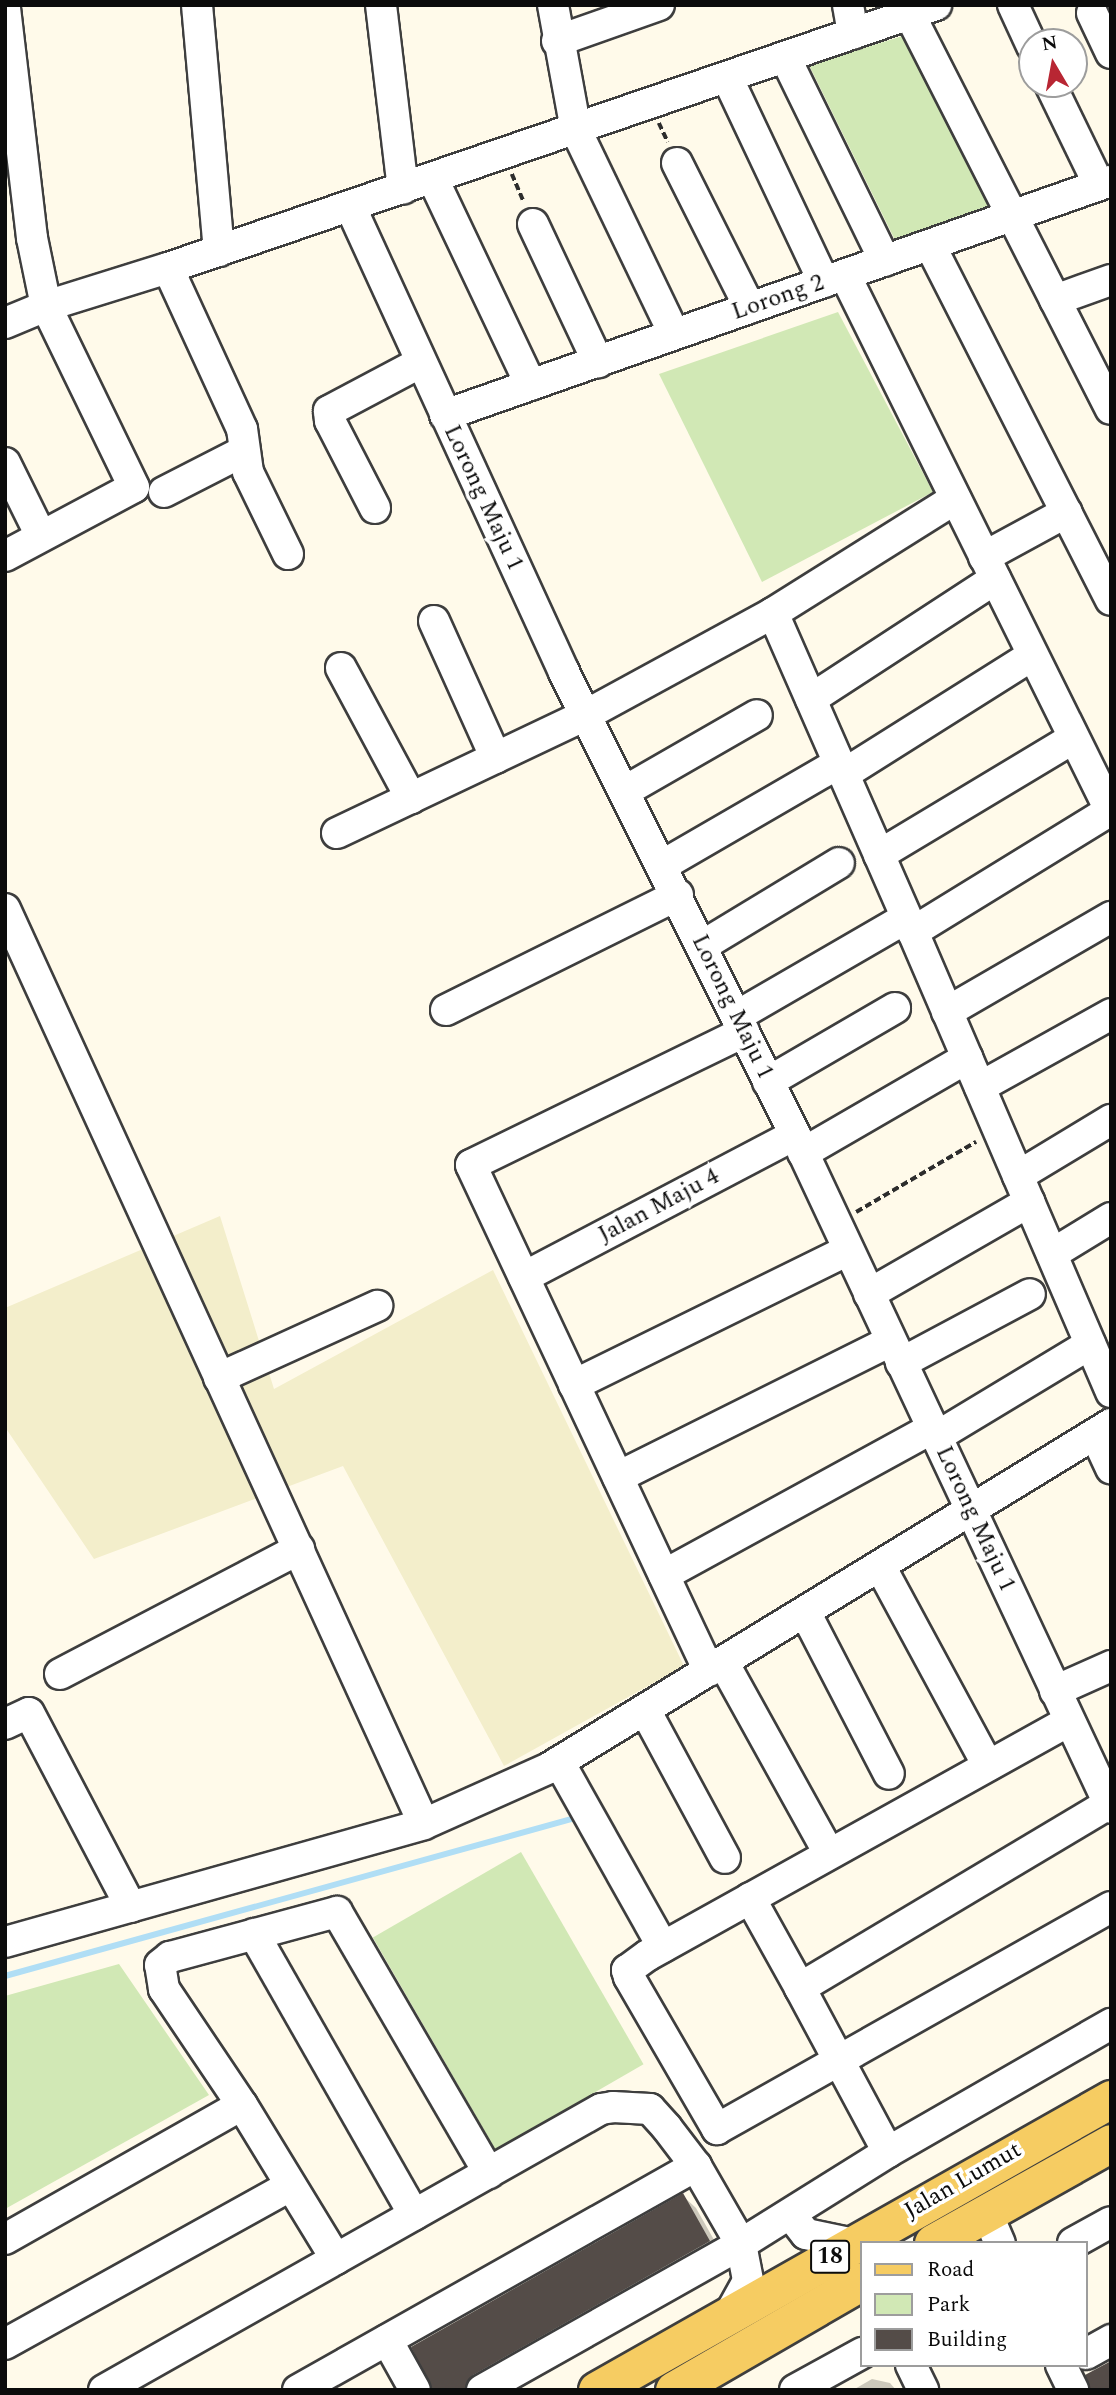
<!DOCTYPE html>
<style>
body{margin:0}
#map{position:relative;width:1116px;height:2395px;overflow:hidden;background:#fffaea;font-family:Spectral,serif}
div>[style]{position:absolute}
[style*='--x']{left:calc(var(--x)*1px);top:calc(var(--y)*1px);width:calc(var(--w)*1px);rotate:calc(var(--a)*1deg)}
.farmland>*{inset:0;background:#f3eecb}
.green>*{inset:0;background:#d1e8b5;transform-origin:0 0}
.shadow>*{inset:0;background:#0003}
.stream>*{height:6px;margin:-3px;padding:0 3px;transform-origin:3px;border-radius:3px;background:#b0def5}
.building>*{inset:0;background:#544c48}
.path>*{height:3.5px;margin-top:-1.75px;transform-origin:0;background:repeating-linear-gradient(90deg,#2d2d2d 0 7px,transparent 0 10.5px)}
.roads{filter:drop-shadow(2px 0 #3e3e3e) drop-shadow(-2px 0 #3e3e3e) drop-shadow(0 2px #3e3e3e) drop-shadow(0 -2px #3e3e3e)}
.minor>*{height:30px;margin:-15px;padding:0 15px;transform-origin:15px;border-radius:15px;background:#fff}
.major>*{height:37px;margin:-18.5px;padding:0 18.5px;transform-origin:18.5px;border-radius:18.5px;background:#f6cc62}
span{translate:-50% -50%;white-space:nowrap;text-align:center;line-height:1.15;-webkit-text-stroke:7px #fff;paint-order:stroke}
.shield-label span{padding:2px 5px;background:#fff;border:2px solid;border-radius:5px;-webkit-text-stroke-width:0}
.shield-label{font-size:23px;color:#0b0b0b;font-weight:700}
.street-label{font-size:24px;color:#0b0b0b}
.frame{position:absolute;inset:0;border:7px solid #0b0b0b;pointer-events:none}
.legend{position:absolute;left:860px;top:2241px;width:228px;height:126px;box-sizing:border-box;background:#fff;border:2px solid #9d9d9d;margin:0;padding:9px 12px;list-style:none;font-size:21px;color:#0b0b0b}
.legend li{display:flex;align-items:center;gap:14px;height:35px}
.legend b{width:35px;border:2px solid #9d9d9d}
.north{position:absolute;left:1018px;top:28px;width:70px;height:70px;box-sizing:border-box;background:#fff;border:2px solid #9d9d9d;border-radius:50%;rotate:350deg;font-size:19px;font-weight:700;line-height:28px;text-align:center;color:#0b0b0b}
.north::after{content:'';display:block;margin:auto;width:24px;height:32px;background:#b82633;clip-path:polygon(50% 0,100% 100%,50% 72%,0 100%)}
</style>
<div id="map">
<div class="farmland">
<i style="clip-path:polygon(220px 1216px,274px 1389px,493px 1270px,684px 1666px,504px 1766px,343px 1466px,94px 1559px,5px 1427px,5px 1308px)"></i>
</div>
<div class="green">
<i style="clip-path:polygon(909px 34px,993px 211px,896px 242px,809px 65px)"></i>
<i style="clip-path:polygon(838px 312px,933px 492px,762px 582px,659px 374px)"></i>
<i style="left:521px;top:1852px;width:245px;height:171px;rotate:60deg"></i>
<i style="clip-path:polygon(119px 1964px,209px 2095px,5px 2209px,5px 1996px)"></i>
</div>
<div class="shadow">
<i style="clip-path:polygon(683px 2196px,696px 2208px,722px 2254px,485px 2390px,434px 2390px)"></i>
<i style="clip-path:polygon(872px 2379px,890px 2383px,896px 2390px,853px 2390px)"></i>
</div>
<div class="stream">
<i style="--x:5;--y:1976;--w:591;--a:-15.49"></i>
</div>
<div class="building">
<i style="clip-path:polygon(683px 2193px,710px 2241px,473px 2375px,465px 2390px,432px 2390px,411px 2347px)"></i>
<i style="clip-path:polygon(1111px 2361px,1111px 2390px,1090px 2390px,1085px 2375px)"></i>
</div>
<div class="path">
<i style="--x:659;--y:123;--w:21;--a:65"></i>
<i style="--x:512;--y:174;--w:30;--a:67"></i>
<i style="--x:856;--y:1212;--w:139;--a:-30.3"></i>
</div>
<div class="roads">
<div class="minor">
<i style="--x:197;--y:5;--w:247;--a:84.9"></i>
<i style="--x:381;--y:5;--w:185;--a:83.2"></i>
<i style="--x:553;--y:5;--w:127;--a:79.6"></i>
<i style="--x:576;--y:130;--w:226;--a:64.3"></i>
<i style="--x:848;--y:5;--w:29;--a:80"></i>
<i style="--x:1013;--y:5;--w:45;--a:65.1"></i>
<i style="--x:5;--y:8;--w:232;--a:83.3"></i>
<i style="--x:32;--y:238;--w:69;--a:78.4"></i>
<i style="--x:46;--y:306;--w:44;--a:157.5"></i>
<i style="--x:1092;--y:13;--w:44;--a:64.6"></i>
<i style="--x:910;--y:15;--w:442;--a:63"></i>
<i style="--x:557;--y:41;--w:108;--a:-19.4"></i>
<i style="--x:785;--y:57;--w:227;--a:63.9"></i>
<i style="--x:727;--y:77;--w:227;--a:64.7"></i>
<i style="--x:1050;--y:84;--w:112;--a:64.1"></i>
<i style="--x:677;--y:163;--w:162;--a:63.3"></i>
<i style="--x:433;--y:179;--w:228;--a:64.6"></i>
<i style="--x:351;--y:208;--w:511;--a:65.34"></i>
<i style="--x:564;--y:672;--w:517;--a:63.48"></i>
<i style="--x:795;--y:1135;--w:743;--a:64.85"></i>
<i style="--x:533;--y:224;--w:153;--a:64.8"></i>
<i style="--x:930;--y:245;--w:398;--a:63"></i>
<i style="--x:845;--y:275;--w:597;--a:63.65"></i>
<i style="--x:1055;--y:300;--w:59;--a:-19.7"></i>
<i style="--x:445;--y:415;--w:706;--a:-19.36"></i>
<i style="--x:5;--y:463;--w:81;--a:63.7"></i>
<i style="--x:164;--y:492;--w:90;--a:-27.1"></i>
<i style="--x:375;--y:508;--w:98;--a:-117.3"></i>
<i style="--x:330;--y:421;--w:10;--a:-96"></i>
<i style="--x:329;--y:411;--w:104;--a:-28"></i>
<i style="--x:288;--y:554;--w:91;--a:-116"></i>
<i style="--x:248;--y:472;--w:43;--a:-97.9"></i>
<i style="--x:242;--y:429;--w:177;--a:-114.7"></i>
<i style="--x:168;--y:268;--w:812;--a:-18.9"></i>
<i style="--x:5;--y:556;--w:146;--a:-28.1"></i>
<i style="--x:134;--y:487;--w:201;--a:-115.9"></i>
<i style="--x:46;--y:306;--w:128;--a:-17.3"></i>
<i style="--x:984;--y:557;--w:94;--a:-28.5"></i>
<i style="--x:773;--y:613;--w:348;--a:66.3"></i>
<i style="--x:434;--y:621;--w:150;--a:65.7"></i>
<i style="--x:341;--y:668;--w:148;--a:61.7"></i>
<i style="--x:811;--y:699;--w:220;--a:-33.1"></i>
<i style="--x:844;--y:774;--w:223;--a:-32.2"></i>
<i style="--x:625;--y:791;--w:152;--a:-29.9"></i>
<i style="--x:1111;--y:810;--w:233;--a:148.4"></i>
<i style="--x:913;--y:932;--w:501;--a:66.71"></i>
<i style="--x:337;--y:833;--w:276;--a:-25.4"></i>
<i style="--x:586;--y:715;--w:213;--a:-28.6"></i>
<i style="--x:773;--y:613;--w:215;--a:-32.1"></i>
<i style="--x:879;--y:855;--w:227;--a:-31"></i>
<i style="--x:663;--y:865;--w:203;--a:-30.1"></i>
<i style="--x:5;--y:909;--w:1006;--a:65.4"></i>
<i style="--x:702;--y:946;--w:160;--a:-31.2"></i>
<i style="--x:446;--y:1010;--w:259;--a:-26.4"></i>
<i style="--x:947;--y:1012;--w:190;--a:-30.1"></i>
<i style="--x:737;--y:1016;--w:195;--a:-30.1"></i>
<i style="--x:768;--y:1082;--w:147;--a:-30.2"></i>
<i style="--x:980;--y:1087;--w:150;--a:-29.1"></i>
<i style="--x:803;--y:1153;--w:190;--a:-30.1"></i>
<i style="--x:1018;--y:1176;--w:109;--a:-31.1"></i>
<i style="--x:1052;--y:1254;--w:69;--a:-31.4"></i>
<i style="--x:524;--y:1277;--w:306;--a:-27.7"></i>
<i style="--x:869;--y:1294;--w:185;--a:-29.9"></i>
<i style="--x:901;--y:1363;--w:146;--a:-28.1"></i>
<i style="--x:219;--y:1378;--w:174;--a:-24.5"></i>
<i style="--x:574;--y:1385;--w:305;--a:-26.2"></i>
<i style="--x:1095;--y:1434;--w:38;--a:65"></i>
<i style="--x:936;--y:1437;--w:180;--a:-31.1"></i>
<i style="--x:618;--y:1477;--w:305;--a:-26.5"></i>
<i style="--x:880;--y:1566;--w:227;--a:61.6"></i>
<i style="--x:664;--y:1575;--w:306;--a:-28.7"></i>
<i style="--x:805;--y:1612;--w:182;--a:62.6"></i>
<i style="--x:723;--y:1662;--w:218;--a:61"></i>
<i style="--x:709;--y:1671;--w:559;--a:-115.19"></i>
<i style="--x:471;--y:1165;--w:304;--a:-26"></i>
<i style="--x:60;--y:1674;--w:270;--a:-27.6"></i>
<i style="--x:1055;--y:1691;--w:61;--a:-24.1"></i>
<i style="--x:645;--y:1710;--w:168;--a:61.6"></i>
<i style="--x:1069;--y:1721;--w:482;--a:150.9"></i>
<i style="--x:648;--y:1955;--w:26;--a:144"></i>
<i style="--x:627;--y:1970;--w:7;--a:74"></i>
<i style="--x:629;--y:1977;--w:176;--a:59.9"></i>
<i style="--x:717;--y:2129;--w:452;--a:-29.4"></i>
<i style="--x:5;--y:1724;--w:26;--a:-25"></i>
<i style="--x:29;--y:1713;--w:219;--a:62.3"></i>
<i style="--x:559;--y:1762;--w:212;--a:60.7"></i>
<i style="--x:750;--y:1898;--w:103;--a:60.9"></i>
<i style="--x:254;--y:1934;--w:323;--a:60.3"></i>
<i style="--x:5;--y:1942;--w:435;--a:-15.7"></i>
<i style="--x:424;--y:1824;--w:137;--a:-24.1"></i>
<i style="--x:549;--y:1768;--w:659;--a:-31.47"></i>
<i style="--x:888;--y:2152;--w:186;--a:-118.2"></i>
<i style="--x:800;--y:1988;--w:360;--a:-30.8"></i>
<i style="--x:987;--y:2213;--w:33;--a:67"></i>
<i style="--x:791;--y:2215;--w:24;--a:52"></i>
<i style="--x:806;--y:2234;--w:49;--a:11.8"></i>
<i style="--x:5;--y:2239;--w:272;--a:-29.5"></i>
<i style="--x:1073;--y:2243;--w:43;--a:-28.9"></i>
<i style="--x:336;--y:2259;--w:180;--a:-121.4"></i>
<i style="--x:242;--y:2105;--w:140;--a:-123.9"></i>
<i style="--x:164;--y:1989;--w:24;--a:-99"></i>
<i style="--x:160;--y:1965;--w:13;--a:-39"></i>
<i style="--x:170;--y:1957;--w:173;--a:-15.1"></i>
<i style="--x:337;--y:1912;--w:302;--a:59.8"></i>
<i style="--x:387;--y:2340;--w:57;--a:60.8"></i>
<i style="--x:5;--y:2344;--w:326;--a:-29"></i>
<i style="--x:1086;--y:2354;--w:29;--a:-29"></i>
<i style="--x:911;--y:2365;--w:28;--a:64"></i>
<i style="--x:1061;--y:2365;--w:28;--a:64"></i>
<i style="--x:104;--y:2390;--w:571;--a:-29.48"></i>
<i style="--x:601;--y:2109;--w:12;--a:-9"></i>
<i style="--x:613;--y:2107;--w:37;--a:3"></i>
<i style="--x:650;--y:2109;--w:25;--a:48"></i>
<i style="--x:667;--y:2128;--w:48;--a:52.7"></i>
<i style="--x:696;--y:2166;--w:90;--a:60"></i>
<i style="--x:741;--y:2244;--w:38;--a:79"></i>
<i style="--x:748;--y:2281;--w:37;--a:119"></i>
<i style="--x:298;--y:2390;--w:457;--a:-29.4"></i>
<i style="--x:482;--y:2390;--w:297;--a:-29.4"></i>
<i style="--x:741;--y:2244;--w:173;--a:-32"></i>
<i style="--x:888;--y:2152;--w:257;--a:-29.9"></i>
<i style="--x:795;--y:2390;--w:77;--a:-28.9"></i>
</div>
<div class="major">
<i style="--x:933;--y:2243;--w:204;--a:-29.3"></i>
<i style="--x:597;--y:2390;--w:591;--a:-29.52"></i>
<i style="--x:674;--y:2390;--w:217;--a:-30.1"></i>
</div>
</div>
<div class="shield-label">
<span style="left:830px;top:2257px">18</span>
</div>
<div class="street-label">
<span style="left:778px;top:298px;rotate:-19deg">Lorong 2</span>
<span style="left:483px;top:498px;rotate:65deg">Lorong Maju 1</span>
<span style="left:732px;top:1007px;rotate:64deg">Lorong Maju 1</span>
<span style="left:659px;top:1206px;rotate:-28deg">Jalan Maju 4</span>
<span style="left:975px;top:1519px;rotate:65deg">Lorong Maju 1</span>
<span style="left:963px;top:2181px;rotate:-30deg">Jalan Lumut</span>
</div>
<div class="frame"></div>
<ul class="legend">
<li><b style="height:9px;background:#f6cc62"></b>Road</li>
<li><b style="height:19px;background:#d1e8b5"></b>Park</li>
<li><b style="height:19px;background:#544c48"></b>Building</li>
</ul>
<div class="north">N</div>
</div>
